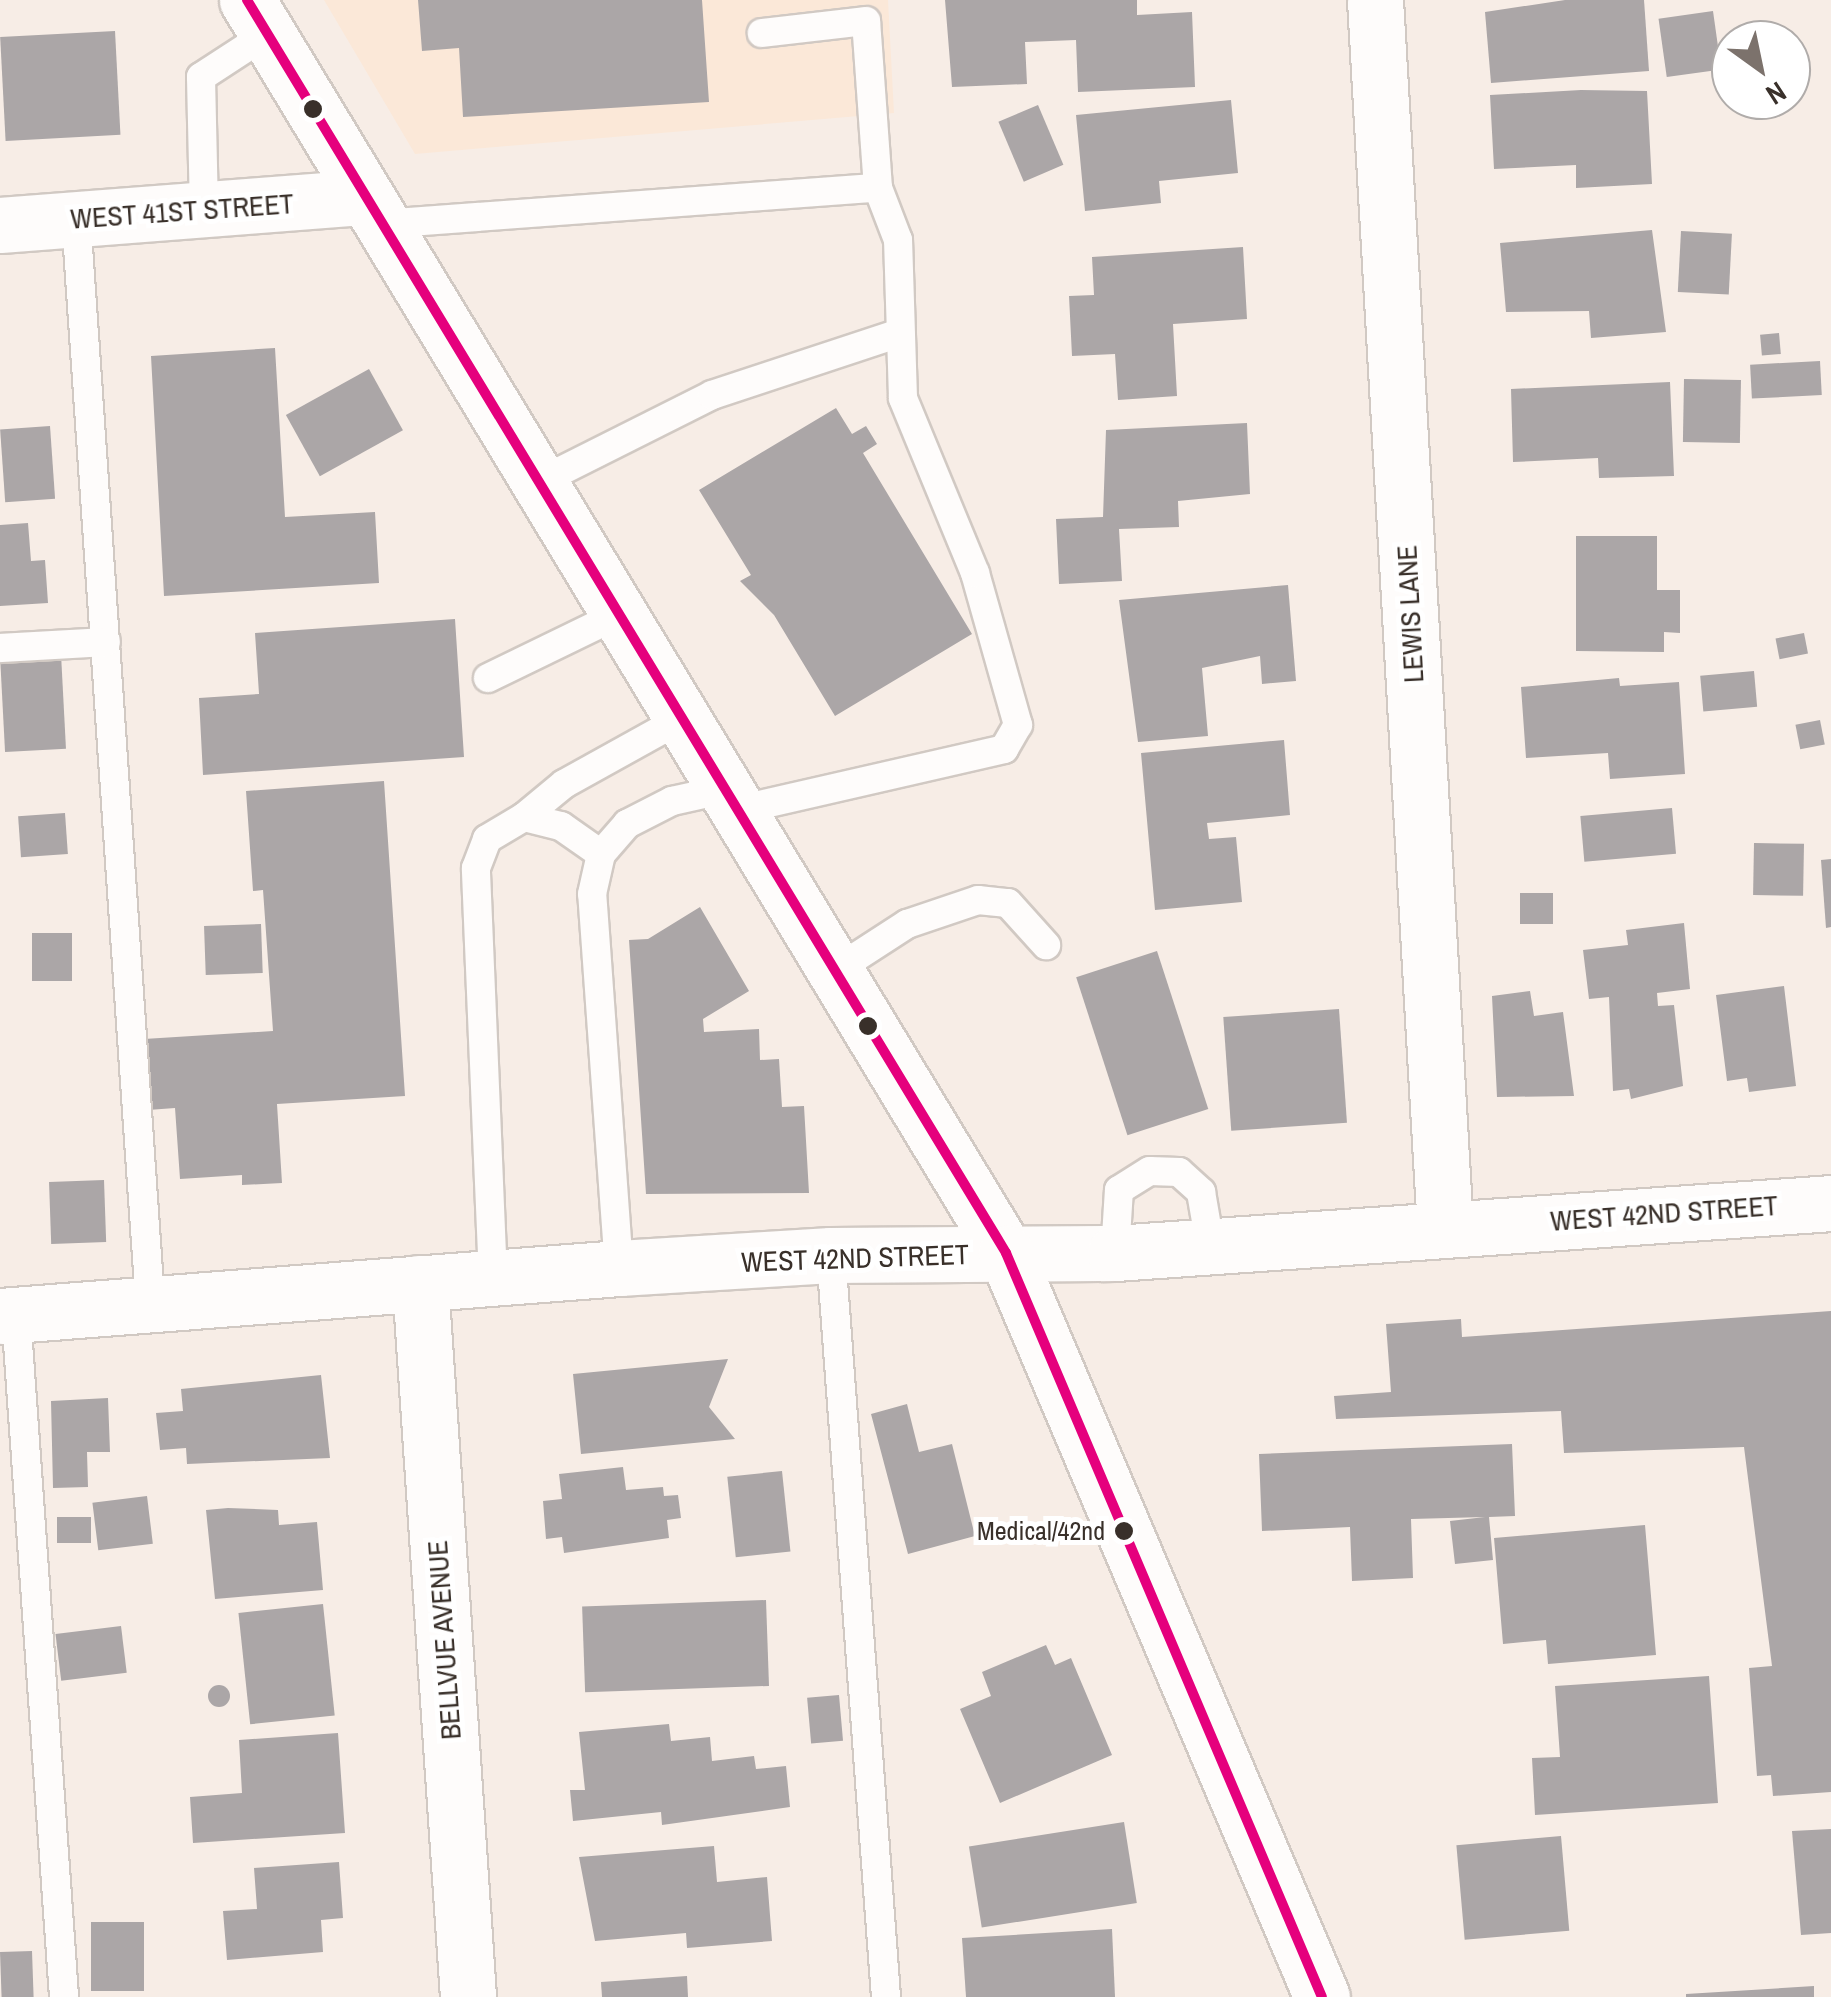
<!DOCTYPE html>
<style>
body{margin:0}
#map{position:relative;width:1831px;height:1997px;overflow:hidden;background:#f7ede6;font-family:"Archivo Narrow",sans-serif}
div>[style]{position:absolute}
[style*='--x']{left:calc(var(--x)*1px);top:calc(var(--y)*1px);width:calc(var(--w)*1px);rotate:calc(var(--a)*1deg)}
.built>*{inset:0;background:#fbe8d8}
.building>*{inset:0;background:#aba6a7;transform-origin:0 0}
.round{border-radius:50%}
.roads{filter:drop-shadow(2px 0 #d1c9c3) drop-shadow(-2px 0 #d1c9c3) drop-shadow(0 2px #d1c9c3) drop-shadow(0 -2px #d1c9c3)}
.service>*{height:28px;margin:-14px;padding:0 14px;transform-origin:14px;border-radius:14px;background:#fefcfb}
.minor>*{height:55px;margin:-27.5px;padding:0 27.5px;transform-origin:27.5px;border-radius:27.5px;background:#fefcfb}
.tertiary>*{height:55px;margin:-27.5px;padding:0 27.5px;transform-origin:27.5px;border-radius:27.5px;background:#fefcfb}
.bus-1>*{height:10px;margin:-5px;padding:0 5px;transform-origin:5px;border-radius:5px;background:#e5007d}
.dots>*{width:28px;height:28px;translate:-50% -50%;box-sizing:border-box;border:5px solid #fff;border-radius:50%}
span{translate:-50% -50%;white-space:nowrap;text-align:center;line-height:1.15;-webkit-text-stroke:10px #fff;paint-order:stroke}
.bus-label{font-size:26px;color:#39302a}
.right{translate:-100% -50%;text-align:right}
.street-label{font-size:28px;color:#39302a}
.north{position:absolute;left:1711px;top:20px;width:100px;height:100px;box-sizing:border-box;background:#fff;border:2px solid #b0acaa;border-radius:50%;rotate:147deg;font-size:28px;font-weight:700;line-height:40px;text-align:center;color:#39302a}
.north::after{content:'';display:block;margin:auto;width:35px;height:45px;background:#7c726c;clip-path:polygon(50% 0,100% 100%,50% 72%,0 100%)}
</style>
<div id="map">
<div class="built">
<i style="clip-path:polygon(324px 0,888px 0,894px 113px,415px 154px)"></i>
</div>
<div class="building">
<i style="clip-path:polygon(418px 0,702px 0,709px 102px,463px 117px,459px 48px,422px 51px)"></i>
<i style="clip-path:polygon(945px 0,1137px 0,1137px 15px,1192px 12px,1195px 87px,1078px 92px,1076px 40px,1025px 42px,1027px 84px,952px 87px)"></i>
<i style="clip-path:polygon(1565px 0,1644px 0,1649px 71px,1491px 83px,1485px 12px)"></i>
<i style="left:1713px;top:11px;width:59px;height:55px;rotate:82deg"></i>
<i style="left:115px;top:31px;width:104px;height:115px;rotate:87deg"></i>
<i style="clip-path:polygon(1581px 90px,1647px 91px,1652px 184px,1576px 188px,1576px 165px,1494px 169px,1490px 95px)"></i>
<i style="clip-path:polygon(1231px 100px,1238px 173px,1159px 181px,1161px 203px,1085px 211px,1076px 115px)"></i>
<i style="left:1038px;top:105px;width:65px;height:43px;rotate:67deg"></i>
<i style="clip-path:polygon(1652px 230px,1666px 332px,1591px 338px,1589px 311px,1506px 312px,1500px 243px)"></i>
<i style="left:1681px;top:231px;width:51px;height:61px;rotate:3deg"></i>
<i style="clip-path:polygon(1243px 247px,1247px 319px,1173px 324px,1177px 396px,1118px 400px,1115px 354px,1072px 356px,1069px 296px,1094px 295px,1092px 257px)"></i>
<i style="left:1779px;top:333px;width:21px;height:19px;rotate:85deg"></i>
<i style="clip-path:polygon(275px 348px,285px 517px,375px 512px,379px 583px,164px 596px,151px 356px)"></i>
<i style="left:1820px;top:361px;width:34px;height:70px;rotate:87deg"></i>
<i style="left:369px;top:369px;width:70px;height:95px;rotate:61deg"></i>
<i style="left:1684px;top:379px;width:57px;height:63px;rotate:1deg"></i>
<i style="clip-path:polygon(1670px 382px,1674px 476px,1599px 478px,1598px 458px,1513px 462px,1511px 389px)"></i>
<i style="clip-path:polygon(836px 408px,852px 434px,866px 426px,877px 444px,863px 453px,972px 634px,835px 716px,774px 615px,740px 581px,751px 575px,699px 490px)"></i>
<i style="clip-path:polygon(1247px 423px,1250px 494px,1178px 501px,1179px 527px,1119px 529px,1122px 581px,1059px 584px,1056px 519px,1103px 517px,1106px 430px)"></i>
<i style="left:50px;top:426px;width:73px;height:50px;rotate:86deg"></i>
<i style="clip-path:polygon(28px 523px,31px 561px,45px 560px,48px 603px,0 606px,0 525px)"></i>
<i style="clip-path:polygon(1576px 536px,1657px 536px,1657px 590px,1680px 590px,1680px 633px,1664px 632px,1664px 652px,1576px 651px)"></i>
<i style="clip-path:polygon(1288px 585px,1296px 681px,1262px 684px,1260px 656px,1202px 668px,1208px 736px,1138px 742px,1119px 600px)"></i>
<i style="clip-path:polygon(455px 619px,464px 757px,203px 775px,199px 698px,259px 694px,255px 633px)"></i>
<i style="left:1804px;top:633px;width:21px;height:29px;rotate:79deg"></i>
<i style="left:61px;top:654px;width:95px;height:61px;rotate:87deg"></i>
<i style="left:1754px;top:671px;width:36px;height:54px;rotate:85deg"></i>
<i style="clip-path:polygon(1619px 678px,1620px 686px,1679px 682px,1685px 774px,1610px 779px,1608px 753px,1526px 758px,1521px 687px)"></i>
<i style="left:1820px;top:720px;width:25px;height:25px;rotate:79deg"></i>
<i style="clip-path:polygon(1284px 740px,1290px 815px,1207px 823px,1209px 839px,1236px 837px,1242px 902px,1155px 910px,1141px 753px)"></i>
<i style="clip-path:polygon(384px 781px,405px 1096px,277px 1104px,282px 1183px,242px 1185px,242px 1175px,180px 1179px,175px 1108px,148px 1110px,144px 1039px,273px 1031px,263px 890px,253px 891px,246px 791px)"></i>
<i style="left:1672px;top:808px;width:46px;height:92px;rotate:85deg"></i>
<i style="left:65px;top:813px;width:41px;height:47px;rotate:86deg"></i>
<i style="left:1754px;top:843px;width:50px;height:52px;rotate:1deg"></i>
<i style="clip-path:polygon(1831px 859px,1831px 927px,1826px 928px,1821px 860px)"></i>
<i style="left:1520px;top:893px;width:33px;height:31px"></i>
<i style="clip-path:polygon(700px 907px,749px 991px,703px 1019px,704px 1032px,759px 1029px,760px 1060px,779px 1059px,782px 1107px,804px 1106px,809px 1193px,646px 1194px,629px 940px,648px 939px)"></i>
<i style="clip-path:polygon(1684px 923px,1690px 989px,1657px 993px,1658px 1006px,1674px 1005px,1683px 1086px,1631px 1099px,1629px 1089px,1613px 1091px,1609px 997px,1589px 999px,1583px 950px,1628px 945px,1626px 930px)"></i>
<i style="left:261px;top:924px;width:49px;height:57px;rotate:88deg"></i>
<i style="left:32px;top:933px;width:40px;height:48px"></i>
<i style="left:1157px;top:951px;width:166px;height:85px;rotate:72deg"></i>
<i style="clip-path:polygon(1784px 986px,1796px 1086px,1749px 1092px,1747px 1078px,1727px 1081px,1716px 995px)"></i>
<i style="clip-path:polygon(1530px 991px,1534px 1016px,1563px 1012px,1574px 1096px,1497px 1097px,1492px 996px)"></i>
<i style="left:1339px;top:1009px;width:114px;height:116px;rotate:86deg"></i>
<i style="left:104px;top:1180px;width:62px;height:55px;rotate:88deg"></i>
<i style="clip-path:polygon(1831px 1311px,1831px 1792px,1773px 1796px,1771px 1775px,1757px 1776px,1749px 1668px,1772px 1666px,1744px 1447px,1564px 1453px,1561px 1411px,1336px 1419px,1334px 1396px,1391px 1392px,1386px 1324px,1461px 1319px,1462px 1337px)"></i>
<i style="clip-path:polygon(728px 1359px,709px 1407px,735px 1439px,581px 1454px,573px 1374px)"></i>
<i style="clip-path:polygon(321px 1375px,330px 1458px,187px 1464px,186px 1448px,160px 1450px,156px 1413px,183px 1411px,181px 1389px)"></i>
<i style="clip-path:polygon(108px 1398px,110px 1452px,87px 1452px,88px 1487px,53px 1488px,51px 1401px)"></i>
<i style="clip-path:polygon(907px 1404px,919px 1452px,952px 1444px,975px 1536px,908px 1554px,871px 1414px)"></i>
<i style="clip-path:polygon(1512px 1444px,1515px 1516px,1489px 1517px,1493px 1560px,1455px 1564px,1450px 1521px,1485px 1517px,1411px 1519px,1413px 1578px,1352px 1581px,1350px 1527px,1262px 1531px,1259px 1454px)"></i>
<i style="clip-path:polygon(623px 1467px,626px 1490px,663px 1487px,664px 1496px,678px 1495px,681px 1518px,667px 1520px,669px 1538px,564px 1553px,562px 1537px,546px 1539px,543px 1501px,562px 1499px,559px 1474px)"></i>
<i style="left:782px;top:1471px;width:81px;height:55px;rotate:84deg"></i>
<i style="left:147px;top:1496px;width:48px;height:55px;rotate:83deg"></i>
<i style="clip-path:polygon(228px 1508px,278px 1510px,279px 1525px,317px 1522px,323px 1590px,215px 1599px,206px 1510px)"></i>
<i style="left:91px;top:1517px;width:26px;height:34px;rotate:90deg"></i>
<i style="clip-path:polygon(1645px 1525px,1656px 1655px,1548px 1664px,1546px 1640px,1503px 1644px,1494px 1538px)"></i>
<i style="left:766px;top:1600px;width:86px;height:184px;rotate:88deg"></i>
<i style="left:323px;top:1604px;width:112px;height:85px;rotate:84deg"></i>
<i style="left:121px;top:1626px;width:47px;height:66px;rotate:83deg"></i>
<i style="clip-path:polygon(1046px 1645px,1055px 1665px,1071px 1658px,1112px 1755px,1000px 1803px,960px 1709px,991px 1696px,982px 1672px)"></i>
<i style="clip-path:polygon(1709px 1676px,1718px 1803px,1535px 1815px,1532px 1758px,1560px 1757px,1555px 1686px)"></i>
<i class="round" style="left:208px;top:1685px;width:22px;height:22px"></i>
<i style="left:839px;top:1695px;width:46px;height:32px;rotate:85deg"></i>
<i style="clip-path:polygon(669px 1724px,671px 1741px,710px 1737px,712px 1761px,754px 1756px,756px 1769px,786px 1766px,790px 1807px,662px 1825px,661px 1812px,573px 1821px,570px 1790px,585px 1790px,579px 1732px)"></i>
<i style="clip-path:polygon(338px 1733px,345px 1833px,193px 1843px,190px 1797px,242px 1793px,239px 1740px)"></i>
<i style="left:1124px;top:1822px;width:82px;height:157px;rotate:81deg"></i>
<i style="clip-path:polygon(1831px 1829px,1831px 1933px,1801px 1935px,1792px 1831px)"></i>
<i style="left:1561px;top:1836px;width:95px;height:105px;rotate:85deg"></i>
<i style="clip-path:polygon(714px 1846px,717px 1882px,767px 1877px,772px 1941px,687px 1948px,686px 1933px,595px 1941px,579px 1857px)"></i>
<i style="clip-path:polygon(339px 1862px,343px 1918px,321px 1920px,323px 1952px,227px 1960px,223px 1911px,257px 1909px,254px 1868px)"></i>
<i style="left:91px;top:1922px;width:53px;height:69px"></i>
<i style="clip-path:polygon(1112px 1929px,1115px 1997px,966px 1997px,962px 1938px)"></i>
<i style="left:32px;top:1951px;width:46px;height:32px;rotate:88deg"></i>
<i style="clip-path:polygon(687px 1976px,688px 1997px,602px 1997px,601px 1982px)"></i>
<i style="clip-path:polygon(1814px 1986px,1814px 1997px,1686px 1997px,1686px 1994px)"></i>
</div>
<div class="roads">
<div class="service">
<i style="--x:204;--y:210;--w:133;--a:-91.3"></i>
<i style="--x:201;--y:77;--w:79;--a:-33.1"></i>
<i style="--x:76;--y:218;--w:1085;--a:86.09"></i>
<i style="--x:382;--y:224;--w:497;--a:-4.2"></i>
<i style="--x:878;--y:188;--w:167;--a:-94.1"></i>
<i style="--x:866;--y:21;--w:105;--a:173.4"></i>
<i style="--x:541;--y:481;--w:191;--a:-26.7"></i>
<i style="--x:712;--y:395;--w:198;--a:-18.3"></i>
<i style="--x:0;--y:648;--w:106;--a:-3.2"></i>
<i style="--x:488;--y:678;--w:147;--a:-25.9"></i>
<i style="--x:738;--y:810;--w:273;--a:-12.9"></i>
<i style="--x:1004;--y:749;--w:28;--a:-60"></i>
<i style="--x:1018;--y:725;--w:158;--a:-105.8"></i>
<i style="--x:975;--y:573;--w:189;--a:-112.4"></i>
<i style="--x:903;--y:398;--w:158;--a:-91.8"></i>
<i style="--x:898;--y:240;--w:56;--a:-111"></i>
<i style="--x:524;--y:817;--w:52;--a:-39.5"></i>
<i style="--x:564;--y:784;--w:136;--a:-29"></i>
<i style="--x:836;--y:970;--w:85;--a:-32.9"></i>
<i style="--x:907;--y:924;--w:75;--a:-18.7"></i>
<i style="--x:978;--y:900;--w:30;--a:6"></i>
<i style="--x:1008;--y:903;--w:57;--a:47.9"></i>
<i style="--x:1115;--y:1253;--w:63;--a:-86.4"></i>
<i style="--x:1119;--y:1190;--w:36;--a:-32"></i>
<i style="--x:1150;--y:1171;--w:29;--a:2"></i>
<i style="--x:1179;--y:1172;--w:30;--a:42"></i>
<i style="--x:1201;--y:1192;--w:53;--a:80.2"></i>
<i style="--x:831;--y:1255;--w:744;--a:85.76"></i>
<i style="--x:619;--y:1268;--w:375;--a:-94.1"></i>
<i style="--x:592;--y:894;--w:41;--a:-77.3"></i>
<i style="--x:601;--y:854;--w:40;--a:-49"></i>
<i style="--x:627;--y:824;--w:51;--a:-27.1"></i>
<i style="--x:672;--y:801;--w:55;--a:-12.5"></i>
<i style="--x:493;--y:1278;--w:410;--a:-92.4"></i>
<i style="--x:476;--y:868;--w:31;--a:-69"></i>
<i style="--x:487;--y:839;--w:43;--a:-30.7"></i>
<i style="--x:524;--y:817;--w:38;--a:14"></i>
<i style="--x:561;--y:826;--w:49;--a:35"></i>
<i style="--x:16;--y:1315;--w:684;--a:85.97"></i>
</div>
<div class="minor">
<i style="--x:1375;--y:0;--w:1230;--a:86.74"></i>
<i style="--x:0;--y:225;--w:366;--a:-4.4"></i>
<i style="--x:420;--y:1283;--w:716;--a:86.15"></i>
<i style="--x:0;--y:1316;--w:621;--a:-4.43"></i>
<i style="--x:619;--y:1268;--w:212;--a:-3.5"></i>
<i style="--x:831;--y:1255;--w:284;--a:-0.4"></i>
<i style="--x:1115;--y:1253;--w:718;--a:-3.99"></i>
</div>
<div class="tertiary">
<i style="--x:247;--y:0;--w:1465;--a:58.79"></i>
<i style="--x:1006;--y:1253;--w:808;--a:66.99"></i>
</div>
</div>
<div class="bus-1">
<i style="--x:247;--y:0;--w:1465;--a:58.79"></i>
<i style="--x:1006;--y:1253;--w:808;--a:66.99"></i>
</div>
<div class="dots">
<i style="left:313px;top:109px;background:#39302a"></i>
<i style="left:868px;top:1026px;background:#39302a"></i>
<i style="left:1124px;top:1531px;background:#39302a"></i>
</div>
<div class="bus-label">
<span class="right" style="left:1105px;top:1531px">Medical/42nd</span>
</div>
<div class="street-label">
<span style="left:182px;top:211px;rotate:-4deg">WEST 41ST STREET</span>
<span style="left:1410px;top:614px;rotate:-93deg">LEWIS LANE</span>
<span style="left:1664px;top:1213px;rotate:-4deg">WEST 42ND STREET</span>
<span style="left:855px;top:1258px;rotate:-2deg">WEST 42ND STREET</span>
<span style="left:444px;top:1640px;rotate:-94deg">BELLVUE AVENUE</span>
</div>
<div class="north">N</div>
</div>
